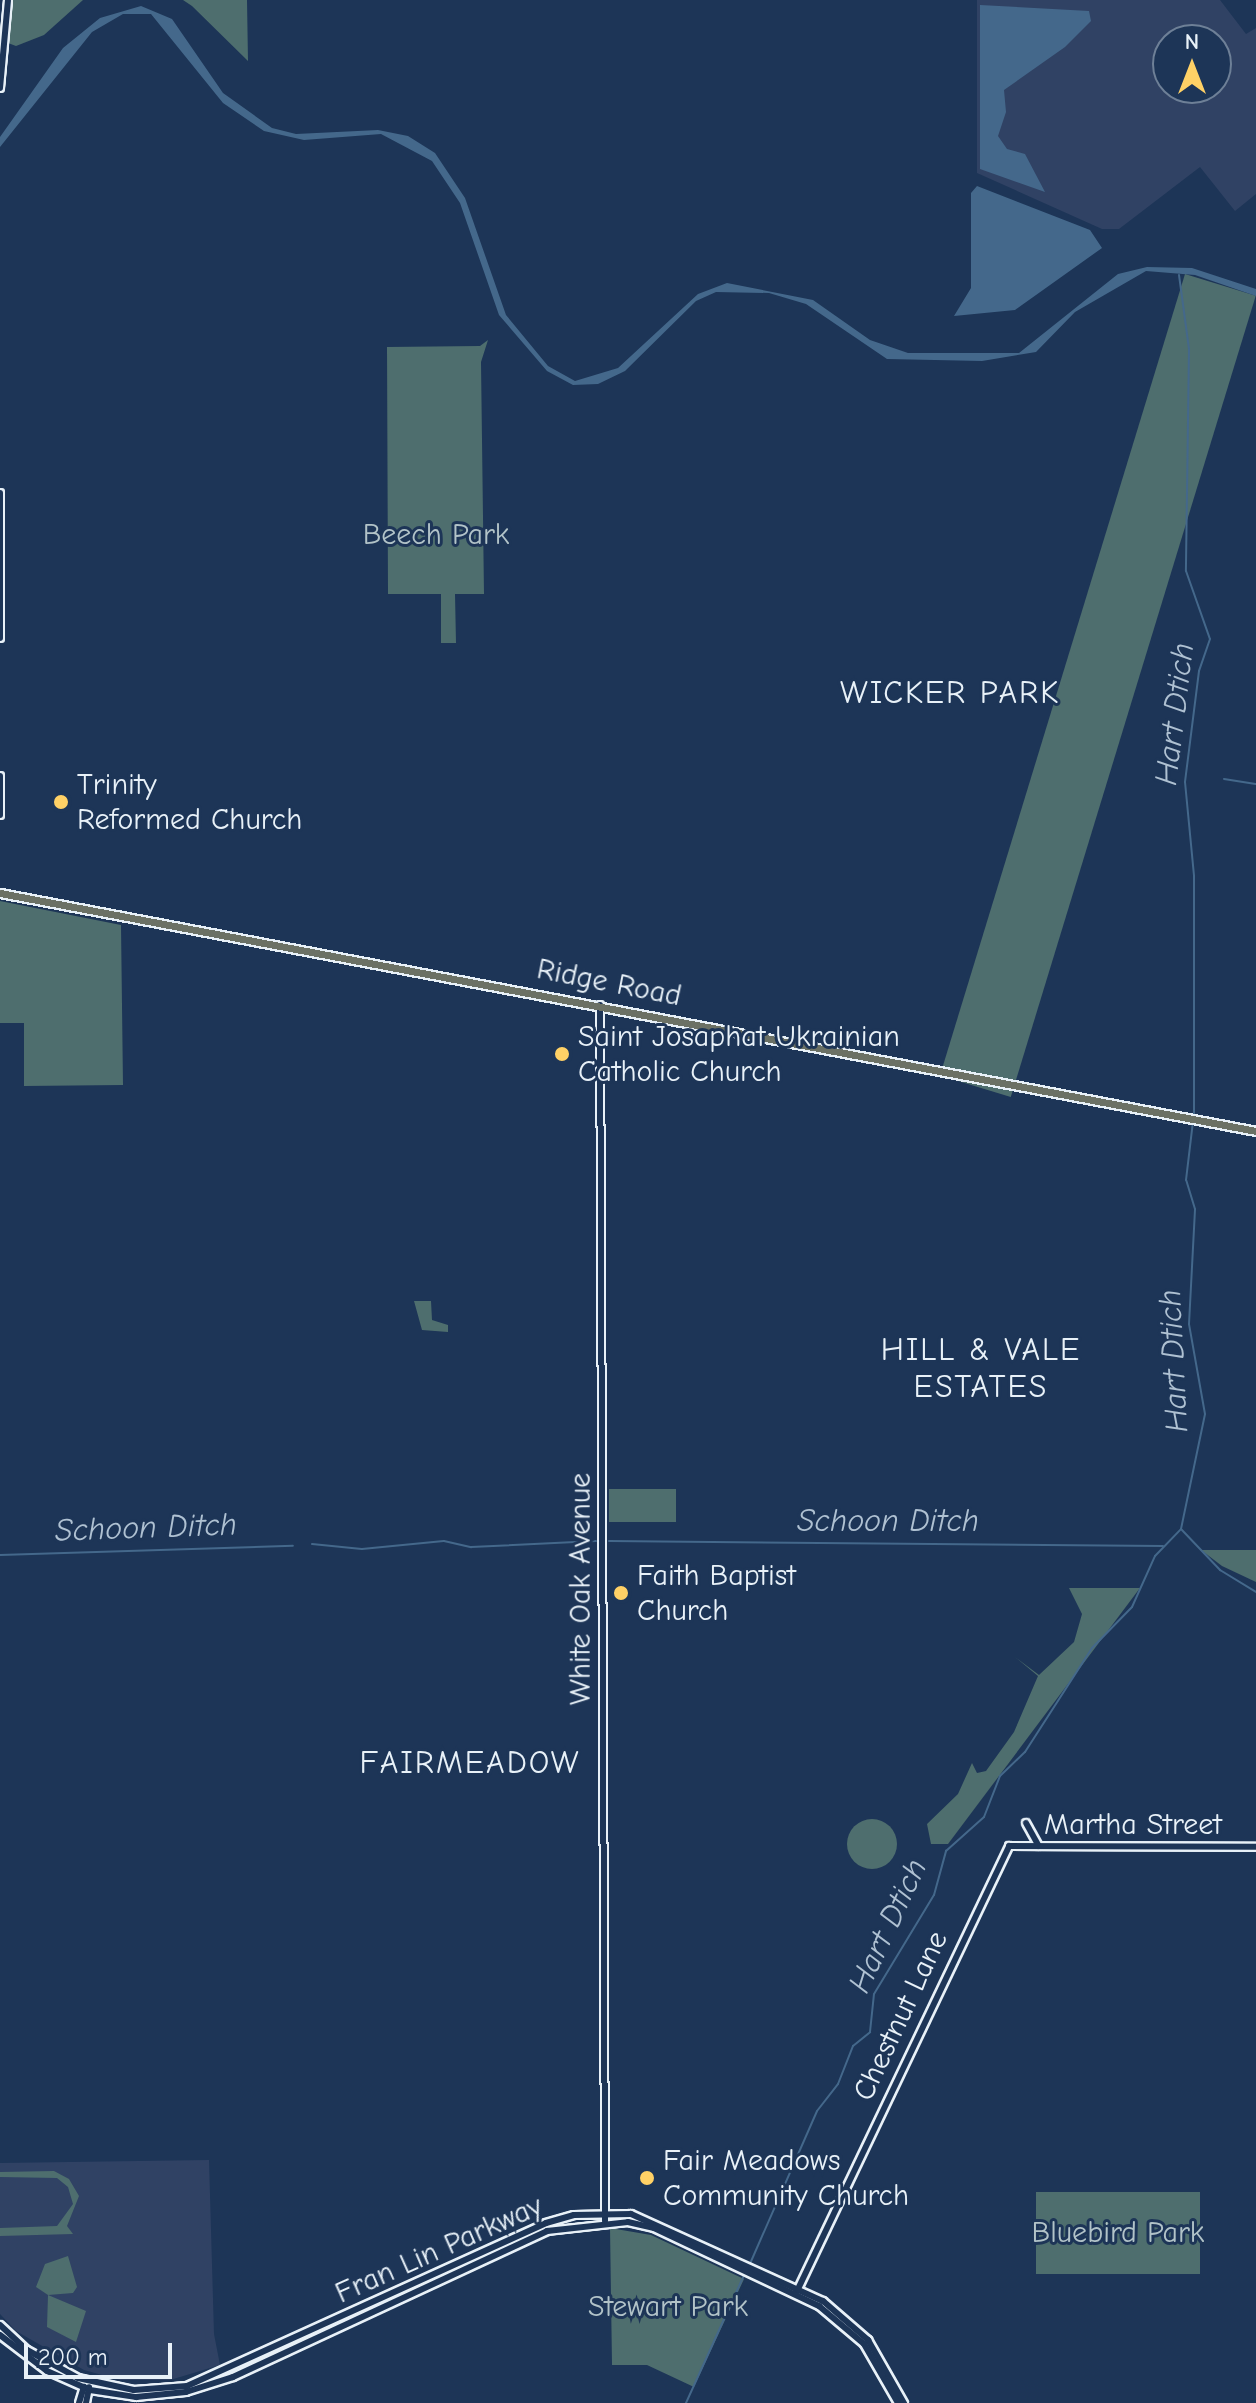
<!DOCTYPE html>
<style>
body{margin:0}
#map{position:relative;width:1256px;height:2403px;overflow:hidden;background:#1d3557;font-family:"Comic Neue",sans-serif}
div>[style]{position:absolute}
[style*='--x']{left:calc(var(--x)*1px);top:calc(var(--y)*1px);width:calc(var(--w)*1px);rotate:calc(var(--a)*1deg)}
.built>*{inset:0;background:#304264}
.green>*{inset:0;background:#4e6e6e;transform-origin:0 0}
.round{border-radius:50%}
.water>*{inset:0;background:#44688b}
.stream>*{height:2px;margin:-1px;padding:0 1px;transform-origin:1px;border-radius:1px;background:#44688b}
.roads{filter:drop-shadow(2px 0 #e8f1f8) drop-shadow(-2px 0 #e8f1f8) drop-shadow(0 2px #e8f1f8) drop-shadow(0 -2px #e8f1f8)}
.secondary>*{height:6px;margin:-3px;padding:0 3px;transform-origin:3px;border-radius:3px;background:#1d3557}
.primary>*{height:7px;margin:-3.5px;padding:0 3.5px;transform-origin:3.5px;border-radius:3.5px;background:#6b7165}
.dots>*{width:22px;height:22px;translate:-50% -50%;box-sizing:border-box;border:4px solid #1d3557;border-radius:50%}
span{translate:-50% -50%;white-space:nowrap;text-align:center;line-height:1.15;-webkit-text-stroke:6px #1d3557;paint-order:stroke}
.park-label{font-size:30px;color:#b2c3c8}
.poi-label{font-size:30px;color:#e8f1f8}
.left{translate:0 -50%;text-align:left}
.street-label{font-size:30px;color:#e8f1f8}
.neighbourhood-label{font-size:32px;color:#e8f1f8;letter-spacing:2px}
.water-label{font-size:32px;color:#afc1d2;font-style:italic}
.north{position:absolute;left:1152px;top:24px;width:80px;height:80px;box-sizing:border-box;background:#1d3557;border:2px solid #6e8097;border-radius:50%;rotate:0deg;font-size:22px;font-weight:700;line-height:32px;text-align:center;color:#e8f1f8}
.north::after{content:'';display:block;margin:auto;width:28px;height:36px;background:#ffd166;clip-path:polygon(50% 0,100% 100%,50% 72%,0 100%)}
.scale{position:absolute;left:24px;top:2343px;width:148px;height:36px;box-sizing:border-box;border:4px solid #e8f1f8;border-top:0;padding-left:10px;font-size:24px;line-height:28px;white-space:nowrap;color:#e8f1f8;-webkit-text-stroke:6px #1d3557;paint-order:stroke}
</style>
<div id="map">
<div class="built">
<i style="clip-path:polygon(evenodd,977px 0,1220px 0,1246px 34px,1256px 28px,1256px 194px,1235px 211px,1200px 167px,1119px 229px,1102px 229px,977px 173px,977px 0,1168px 40px,1216px 40px,1216px 88px,1168px 88px,1168px 40px)"></i>
<i style="clip-path:polygon(209px 2160px,214px 2334px,220px 2365px,170px 2380px,120px 2380px,84px 2370px,16px 2331px,0 2314px,0 2163px)"></i>
</div>
<div class="green">
<i style="clip-path:polygon(12px 0,83px 0,44px 35px,16px 46px,8px 43px)"></i>
<i style="clip-path:polygon(183px 0,247px 0,248px 61px,192px 6px)"></i>
<i style="left:1185px;top:274px;width:74px;height:838px;rotate:17deg"></i>
<i style="clip-path:polygon(488px 340px,481px 362px,484px 594px,455px 594px,456px 643px,441px 643px,441px 594px,388px 594px,387px 347px,480px 346px)"></i>
<i style="clip-path:polygon(0 901px,121px 925px,123px 1085px,24px 1086px,24px 1023px,0 1023px)"></i>
<i style="clip-path:polygon(414px 1301px,431px 1301px,432px 1320px,448px 1325px,448px 1332px,422px 1330px)"></i>
<i style="left:609px;top:1489px;width:67px;height:33px"></i>
<i style="clip-path:polygon(1201px 1550px,1256px 1550px,1256px 1582px,1222px 1566px)"></i>
<i style="clip-path:polygon(1069px 1588px,1140px 1588px,948px 1844px,931px 1844px,927px 1824px,958px 1794px,972px 1763px,977px 1773px,986px 1771px,1014px 1732px,1038px 1676px,1015px 1657px,1039px 1675px,1074px 1642px,1082px 1614px)"></i>
<i class="round" style="left:847px;top:1819px;width:50px;height:50px"></i>
<i style="clip-path:polygon(54px 2171px,69px 2179px,79px 2196px,67px 2226px,73px 2234px,0 2236px,0 2228px,57px 2226px,73px 2204px,68px 2187px,57px 2178px,0 2177px,0 2172px)"></i>
<i style="left:1036px;top:2192px;width:164px;height:82px"></i>
<i style="clip-path:polygon(610px 2228px,651px 2235px,744px 2279px,694px 2387px,647px 2365px,612px 2365px)"></i>
<i style="clip-path:polygon(68px 2256px,77px 2287px,73px 2293px,48px 2295px,86px 2311px,76px 2342px,47px 2327px,48px 2295px,36px 2287px,45px 2264px)"></i>
</div>
<div class="water">
<i style="clip-path:polygon(980px 5px,1089px 11px,1091px 21px,1065px 47px,1004px 90px,1006px 112px,998px 136px,1007px 149px,1025px 154px,1045px 192px,980px 169px)"></i>
<i style="clip-path:polygon(141px 6px,172px 19px,223px 93px,272px 128px,296px 134px,378px 130px,408px 136px,435px 153px,465px 198px,506px 315px,548px 366px,575px 381px,618px 368px,698px 294px,727px 283px,813px 300px,870px 340px,908px 353px,1019px 353px,1118px 274px,1147px 267px,1192px 268px,1256px 289px,1256px 296px,1195px 275px,1146px 271px,1075px 312px,1036px 352px,982px 361px,887px 359px,806px 304px,769px 293px,716px 292px,696px 301px,625px 371px,598px 384px,573px 385px,547px 371px,499px 315px,460px 203px,432px 161px,381px 134px,304px 140px,264px 131px,223px 103px,151px 14px,123px 14px,92px 32px,0 147px,0 137px,63px 48px,100px 18px)"></i>
<i style="clip-path:polygon(977px 186px,1090px 230px,1102px 248px,1015px 310px,954px 316px,971px 288px,971px 193px)"></i>
</div>
<div class="stream">
<i style="--x:1179;--y:275;--w:75;--a:82.3"></i>
<i style="--x:1189;--y:349;--w:222;--a:90.8"></i>
<i style="--x:1186;--y:571;--w:72;--a:70.6"></i>
<i style="--x:1210;--y:639;--w:34;--a:109"></i>
<i style="--x:1199;--y:671;--w:112;--a:97.2"></i>
<i style="--x:1185;--y:782;--w:94;--a:84.5"></i>
<i style="--x:1194;--y:876;--w:239;--a:90"></i>
<i style="--x:1224;--y:779;--w:32;--a:9"></i>
<i style="--x:1181;--y:1529;--w:57;--a:46.4"></i>
<i style="--x:1220;--y:1570;--w:42;--a:31.4"></i>
<i style="--x:609;--y:1541;--w:554;--a:0.52"></i>
<i style="--x:312;--y:1544;--w:50;--a:5.7"></i>
<i style="--x:362;--y:1549;--w:82;--a:-5.6"></i>
<i style="--x:444;--y:1541;--w:28;--a:13"></i>
<i style="--x:471;--y:1547;--w:125;--a:-2.7"></i>
<i style="--x:0;--y:1555;--w:293;--a:-1.8"></i>
<i style="--x:749;--y:2266;--w:169;--a:-66.3"></i>
<i style="--x:817;--y:2111;--w:34;--a:-52"></i>
<i style="--x:838;--y:2084;--w:41;--a:-68.5"></i>
<i style="--x:853;--y:2046;--w:22;--a:-39"></i>
<i style="--x:870;--y:2032;--w:38;--a:-84"></i>
<i style="--x:874;--y:1994;--w:116;--a:-58.8"></i>
<i style="--x:934;--y:1895;--w:46;--a:-74.7"></i>
<i style="--x:946;--y:1851;--w:51;--a:-41.8"></i>
<i style="--x:984;--y:1817;--w:44;--a:-68.7"></i>
<i style="--x:1000;--y:1776;--w:35;--a:-44"></i>
<i style="--x:1025;--y:1752;--w:124;--a:-57.2"></i>
<i style="--x:1092;--y:1648;--w:57;--a:-45.7"></i>
<i style="--x:1132;--y:1607;--w:56;--a:-65.7"></i>
<i style="--x:1155;--y:1556;--w:37;--a:-46"></i>
<i style="--x:1181;--y:1529;--w:117;--a:-78.2"></i>
<i style="--x:1205;--y:1414;--w:91;--a:-100.1"></i>
<i style="--x:1189;--y:1324;--w:115;--a:-87"></i>
<i style="--x:1195;--y:1209;--w:30;--a:-107"></i>
<i style="--x:1186;--y:1180;--w:59;--a:-83.2"></i>
<i style="--x:686;--y:2403;--w:141;--a:-65.6"></i>
</div>
<div class="roads">
<div class="secondary">
<i style="--x:0;--y:88;--w:88;--a:-84.8"></i>
<i style="--x:0;--y:493;--w:145;--a:90"></i>
<i style="--x:0;--y:776;--w:39;--a:90"></i>
<i style="--x:600;--y:1005;--w:1216;--a:89.76"></i>
<i style="--x:1026;--y:1823;--w:26;--a:61"></i>
<i style="--x:797;--y:2291;--w:493;--a:-64.5"></i>
<i style="--x:1009;--y:1846;--w:247;--a:0.2"></i>
<i style="--x:0;--y:2325;--w:37;--a:43"></i>
<i style="--x:27;--y:2350;--w:58;--a:28.8"></i>
<i style="--x:78;--y:2378;--w:57;--a:12.1"></i>
<i style="--x:134;--y:2390;--w:53;--a:-4.3"></i>
<i style="--x:187;--y:2386;--w:394;--a:-24.4"></i>
<i style="--x:546;--y:2223;--w:29;--a:-16"></i>
<i style="--x:574;--y:2215;--w:57;--a:-1"></i>
<i style="--x:631;--y:2214;--w:211;--a:24.4"></i>
<i style="--x:823;--y:2301;--w:60;--a:40.9"></i>
<i style="--x:868;--y:2340;--w:73;--a:60.3"></i>
<i style="--x:0;--y:2335;--w:59;--a:37.5"></i>
<i style="--x:47;--y:2371;--w:47;--a:23.8"></i>
<i style="--x:90;--y:2390;--w:47;--a:8.7"></i>
<i style="--x:136;--y:2397;--w:50;--a:-5.7"></i>
<i style="--x:186;--y:2392;--w:49;--a:-17.7"></i>
<i style="--x:233;--y:2377;--w:346;--a:-24.9"></i>
<i style="--x:547;--y:2231;--w:81;--a:-6.3"></i>
<i style="--x:628;--y:2222;--w:27;--a:13"></i>
<i style="--x:654;--y:2228;--w:183;--a:25.3"></i>
<i style="--x:819;--y:2306;--w:59;--a:40.2"></i>
<i style="--x:864;--y:2344;--w:68;--a:60"></i>
<i style="--x:79;--y:2403;--w:17;--a:-73"></i>
<i style="--x:86;--y:2403;--w:16;--a:-79"></i>
</div>
<div class="primary">
<i style="--x:0;--y:893;--w:1278;--a:10.73"></i>
</div>
</div>
<div class="dots">
<i style="left:61px;top:802px;background:#ffd166"></i>
<i style="left:562px;top:1054px;background:#ffd166"></i>
<i style="left:621px;top:1593px;background:#ffd166"></i>
<i style="left:647px;top:2178px;background:#ffd166"></i>
</div>
<div class="park-label">
<span style="left:436px;top:535px">Beech Park</span>
<span style="left:1118px;top:2233px">Bluebird Park</span>
<span style="left:668px;top:2307px">Stewart Park</span>
</div>
<div class="poi-label">
<span class="left" style="left:77px;top:802px">Trinity<br>Reformed Church</span>
<span class="left" style="left:578px;top:1054px">Saint Josaphat Ukrainian<br>Catholic Church</span>
<span class="left" style="left:637px;top:1593px">Faith Baptist<br>Church</span>
<span class="left" style="left:663px;top:2178px">Fair Meadows<br>Community Church</span>
</div>
<div class="street-label">
<span style="left:609px;top:983px;rotate:11deg">Ridge Road</span>
<span style="left:581px;top:1589px;rotate:-90deg">White Oak Avenue</span>
<span style="left:1133px;top:1825px">Martha Street</span>
<span style="left:901px;top:2016px;rotate:-65deg">Chestnut Lane</span>
<span style="left:439px;top:2250px;rotate:-24deg">Fran Lin Parkway</span>
</div>
<div class="neighbourhood-label">
<span style="left:950px;top:693px">WICKER PARK</span>
<span style="left:981px;top:1369px">HILL &amp; VALE<br>ESTATES</span>
<span style="left:470px;top:1763px">FAIRMEADOW</span>
</div>
<div class="water-label">
<span style="left:1175px;top:714px;rotate:-83deg">Hart Dtich</span>
<span style="left:1174px;top:1361px;rotate:-93deg">Hart Dtich</span>
<span style="left:888px;top:1521px">Schoon Ditch</span>
<span style="left:146px;top:1528px;rotate:-2deg">Schoon Ditch</span>
<span style="left:888px;top:1926px;rotate:-65deg">Hart Dtich</span>
</div>
<div class="north">N</div>
<div class="scale">200 m</div>
</div>
